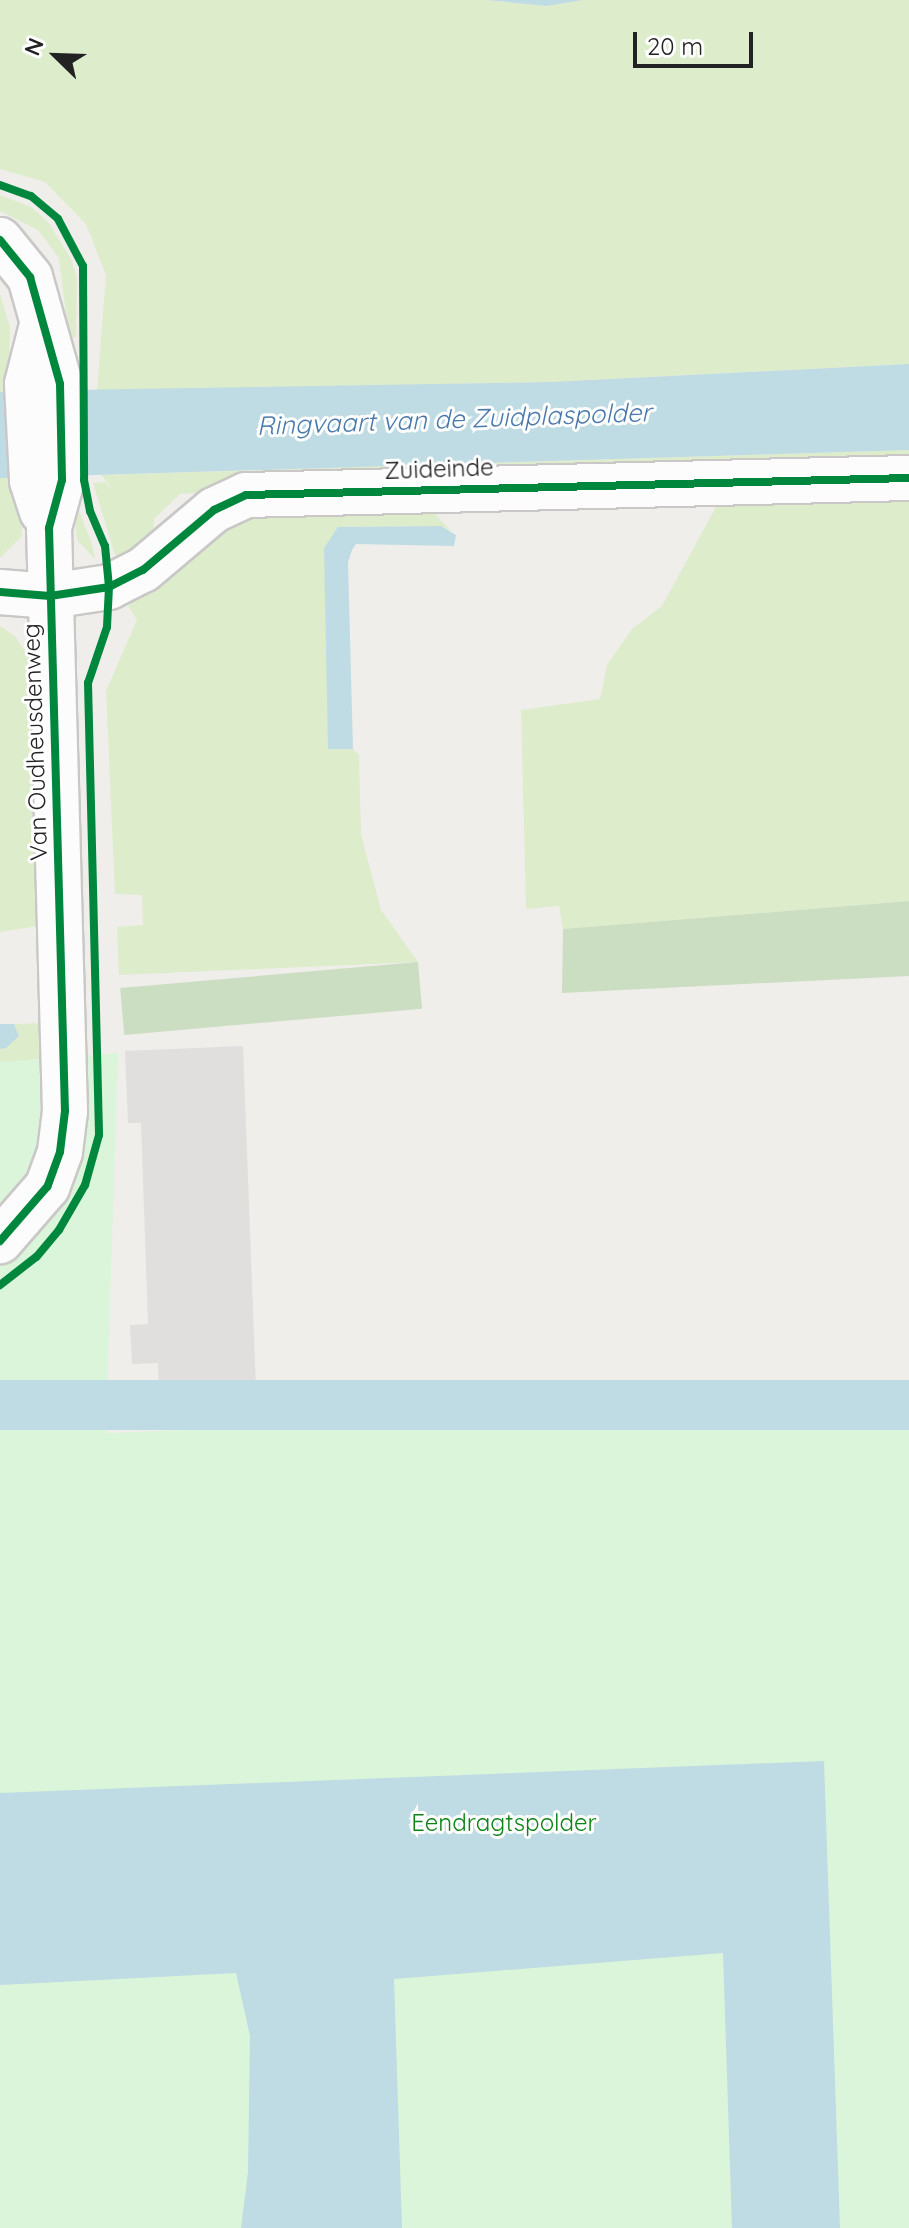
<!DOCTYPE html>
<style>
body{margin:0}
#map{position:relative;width:909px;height:2228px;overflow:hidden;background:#f0eeeb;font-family:Quicksand,sans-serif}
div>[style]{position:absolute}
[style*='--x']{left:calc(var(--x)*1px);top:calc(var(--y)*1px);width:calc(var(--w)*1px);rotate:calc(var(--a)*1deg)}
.grass>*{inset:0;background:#ddeccb}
.forest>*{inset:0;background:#cbdec1;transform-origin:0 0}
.park>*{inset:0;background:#daf5da}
.parking>*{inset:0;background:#e0dfde}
.water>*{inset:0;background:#bfdbe3;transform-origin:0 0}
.roads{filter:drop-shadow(2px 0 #c9c8c7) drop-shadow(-2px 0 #c9c8c7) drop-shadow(0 2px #c9c8c7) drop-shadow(0 -2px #c9c8c7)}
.street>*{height:44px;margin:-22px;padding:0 22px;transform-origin:22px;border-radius:22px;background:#fdfcfc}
.cycleway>*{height:8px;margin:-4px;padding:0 4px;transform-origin:4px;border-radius:4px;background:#00873e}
span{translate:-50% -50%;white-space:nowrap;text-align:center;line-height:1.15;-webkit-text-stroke:6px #fff;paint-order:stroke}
.street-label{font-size:24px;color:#222}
.park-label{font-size:24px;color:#0c8416}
.water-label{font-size:26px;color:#4a7aab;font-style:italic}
.north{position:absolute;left:16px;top:16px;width:80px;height:80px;-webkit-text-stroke:6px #fff;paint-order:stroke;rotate:293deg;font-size:22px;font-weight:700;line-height:32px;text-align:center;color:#222}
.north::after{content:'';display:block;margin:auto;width:28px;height:36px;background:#222;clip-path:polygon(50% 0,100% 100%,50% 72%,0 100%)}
.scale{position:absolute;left:633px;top:32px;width:120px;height:36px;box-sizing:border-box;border:4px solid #222;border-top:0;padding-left:10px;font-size:24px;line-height:28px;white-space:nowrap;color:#222;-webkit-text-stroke:6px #fff;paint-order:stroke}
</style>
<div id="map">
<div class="grass">
<i style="clip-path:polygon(0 0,486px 0,547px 6px,583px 0,909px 0,909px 364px,551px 382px,97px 391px,106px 275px,86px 224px,45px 182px,0 169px)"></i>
<i style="clip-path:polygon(0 195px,31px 207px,48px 222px,71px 259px,77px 278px,76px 337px,69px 338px,59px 258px,38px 230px,0 211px)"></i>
<i style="clip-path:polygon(0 294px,10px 327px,9px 391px,0 392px)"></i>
<i style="clip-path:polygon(909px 450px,909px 461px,180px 494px,154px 519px,153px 539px,117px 561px,93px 483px,105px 482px,115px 492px,101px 475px)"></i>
<i style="clip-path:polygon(0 478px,20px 478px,22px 536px,0 558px)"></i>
<i style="clip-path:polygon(909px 494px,909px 901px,563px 929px,559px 906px,526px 909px,521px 710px,600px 699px,607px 665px,632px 629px,662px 606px,717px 505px)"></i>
<i style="clip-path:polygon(73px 495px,92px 544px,95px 559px,77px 540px)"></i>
<i style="clip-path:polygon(426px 504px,451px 531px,441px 526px,338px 527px,328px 749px,353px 749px,359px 755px,361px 834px,381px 910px,418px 962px,119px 975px,117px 927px,143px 925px,142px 895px,115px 894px,106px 691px,137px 620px,128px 606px,234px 517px)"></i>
<i style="clip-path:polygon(0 626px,15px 636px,34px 666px,43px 925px,0 932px)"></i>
<i style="clip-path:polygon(45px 1023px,48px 1117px,0 1181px,0 1049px,19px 1036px,14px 1024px)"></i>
</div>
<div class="forest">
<i style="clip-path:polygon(909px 901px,909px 976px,562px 993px,563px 929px)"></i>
<i style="left:418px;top:962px;width:47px;height:299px;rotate:85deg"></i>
</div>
<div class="park">
<i style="clip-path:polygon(118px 1053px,106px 1433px,909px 1402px,909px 2228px,0 2228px,0 1062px)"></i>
</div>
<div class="parking">
<i style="clip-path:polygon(243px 1046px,256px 1388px,159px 1392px,158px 1363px,132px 1364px,130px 1325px,148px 1324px,141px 1123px,128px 1123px,125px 1051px)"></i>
</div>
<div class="water">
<i style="clip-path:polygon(486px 0,583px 0,547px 6px)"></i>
<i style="clip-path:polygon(909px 364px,909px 450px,0 478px,0 392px,9px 391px,551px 382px)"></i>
<i style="clip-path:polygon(441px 526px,456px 535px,454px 546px,356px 544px,352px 550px,348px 562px,353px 749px,328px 749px,324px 548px,338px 527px)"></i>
<i style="clip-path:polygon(0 1024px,14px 1024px,19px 1036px,6px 1048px,0 1049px)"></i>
<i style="left:909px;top:1380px;width:50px;height:910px;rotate:90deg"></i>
<i style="clip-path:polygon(824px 1761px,840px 2228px,732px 2228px,723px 1953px,394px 1979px,402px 2228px,241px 2228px,248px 2172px,250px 2036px,236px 1973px,0 1985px,0 1793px)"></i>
</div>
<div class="roads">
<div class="street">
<i style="--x:0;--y:240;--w:48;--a:51"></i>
<i style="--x:30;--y:277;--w:111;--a:74.3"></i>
<i style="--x:60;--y:384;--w:96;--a:88.8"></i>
<i style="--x:62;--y:480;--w:50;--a:105.2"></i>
<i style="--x:49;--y:528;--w:583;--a:88.43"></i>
<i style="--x:65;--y:1111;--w:41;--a:97"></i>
<i style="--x:60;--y:1152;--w:37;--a:110"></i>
<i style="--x:47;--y:1187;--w:72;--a:131"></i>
<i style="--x:42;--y:325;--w:61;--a:104.3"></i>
<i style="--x:27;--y:384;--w:97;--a:87"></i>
<i style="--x:32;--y:481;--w:32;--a:72"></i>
<i style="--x:0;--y:592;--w:50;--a:4.6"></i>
<i style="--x:50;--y:596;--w:60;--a:-8.7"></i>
<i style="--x:109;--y:587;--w:38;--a:-27"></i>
<i style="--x:143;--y:570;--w:93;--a:-40.2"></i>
<i style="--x:214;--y:510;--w:35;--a:-25"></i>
<i style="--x:246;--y:495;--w:663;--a:-1.47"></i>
</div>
</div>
<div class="cycleway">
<i style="--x:0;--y:185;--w:33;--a:20"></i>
<i style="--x:31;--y:196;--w:35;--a:40"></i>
<i style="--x:58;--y:219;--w:53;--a:62"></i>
<i style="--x:83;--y:266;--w:214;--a:89.7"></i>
<i style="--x:84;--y:480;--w:32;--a:79"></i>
<i style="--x:90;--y:511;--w:38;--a:67"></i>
<i style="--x:105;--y:546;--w:41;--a:84.4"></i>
<i style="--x:109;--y:587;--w:40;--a:92.9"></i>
<i style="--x:107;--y:627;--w:59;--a:108.7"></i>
<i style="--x:88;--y:683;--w:452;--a:88.6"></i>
<i style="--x:99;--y:1135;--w:52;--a:105.6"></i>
<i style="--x:85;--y:1185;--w:52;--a:120"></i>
<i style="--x:59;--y:1230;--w:35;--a:130"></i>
<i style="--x:36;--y:1257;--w:46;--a:142.1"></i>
<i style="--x:0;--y:240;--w:48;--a:51"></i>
<i style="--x:30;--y:277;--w:111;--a:74.3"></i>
<i style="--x:60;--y:384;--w:96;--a:88.8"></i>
<i style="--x:62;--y:480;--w:50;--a:105.2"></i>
<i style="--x:49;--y:528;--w:583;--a:88.43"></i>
<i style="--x:65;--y:1111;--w:41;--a:97"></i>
<i style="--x:60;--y:1152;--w:37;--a:110"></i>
<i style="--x:47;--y:1187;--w:72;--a:131"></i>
<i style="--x:0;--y:592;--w:50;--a:4.6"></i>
<i style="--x:50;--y:596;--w:60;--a:-8.7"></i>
<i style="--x:109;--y:587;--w:38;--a:-27"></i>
<i style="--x:143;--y:570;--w:93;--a:-40.2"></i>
<i style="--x:214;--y:510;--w:35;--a:-25"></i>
<i style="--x:246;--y:495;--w:663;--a:-1.47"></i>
</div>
<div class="street-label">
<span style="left:439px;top:469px;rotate:-2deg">Zuideinde</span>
<span style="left:35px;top:742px;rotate:-92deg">Van Oudheusdenweg</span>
</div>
<div class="park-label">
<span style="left:504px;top:1823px">Eendragtspolder</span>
</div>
<div class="water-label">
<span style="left:454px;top:419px;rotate:-2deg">Ringvaart van de Zuidplaspolder</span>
</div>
<div class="north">N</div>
<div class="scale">20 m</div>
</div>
